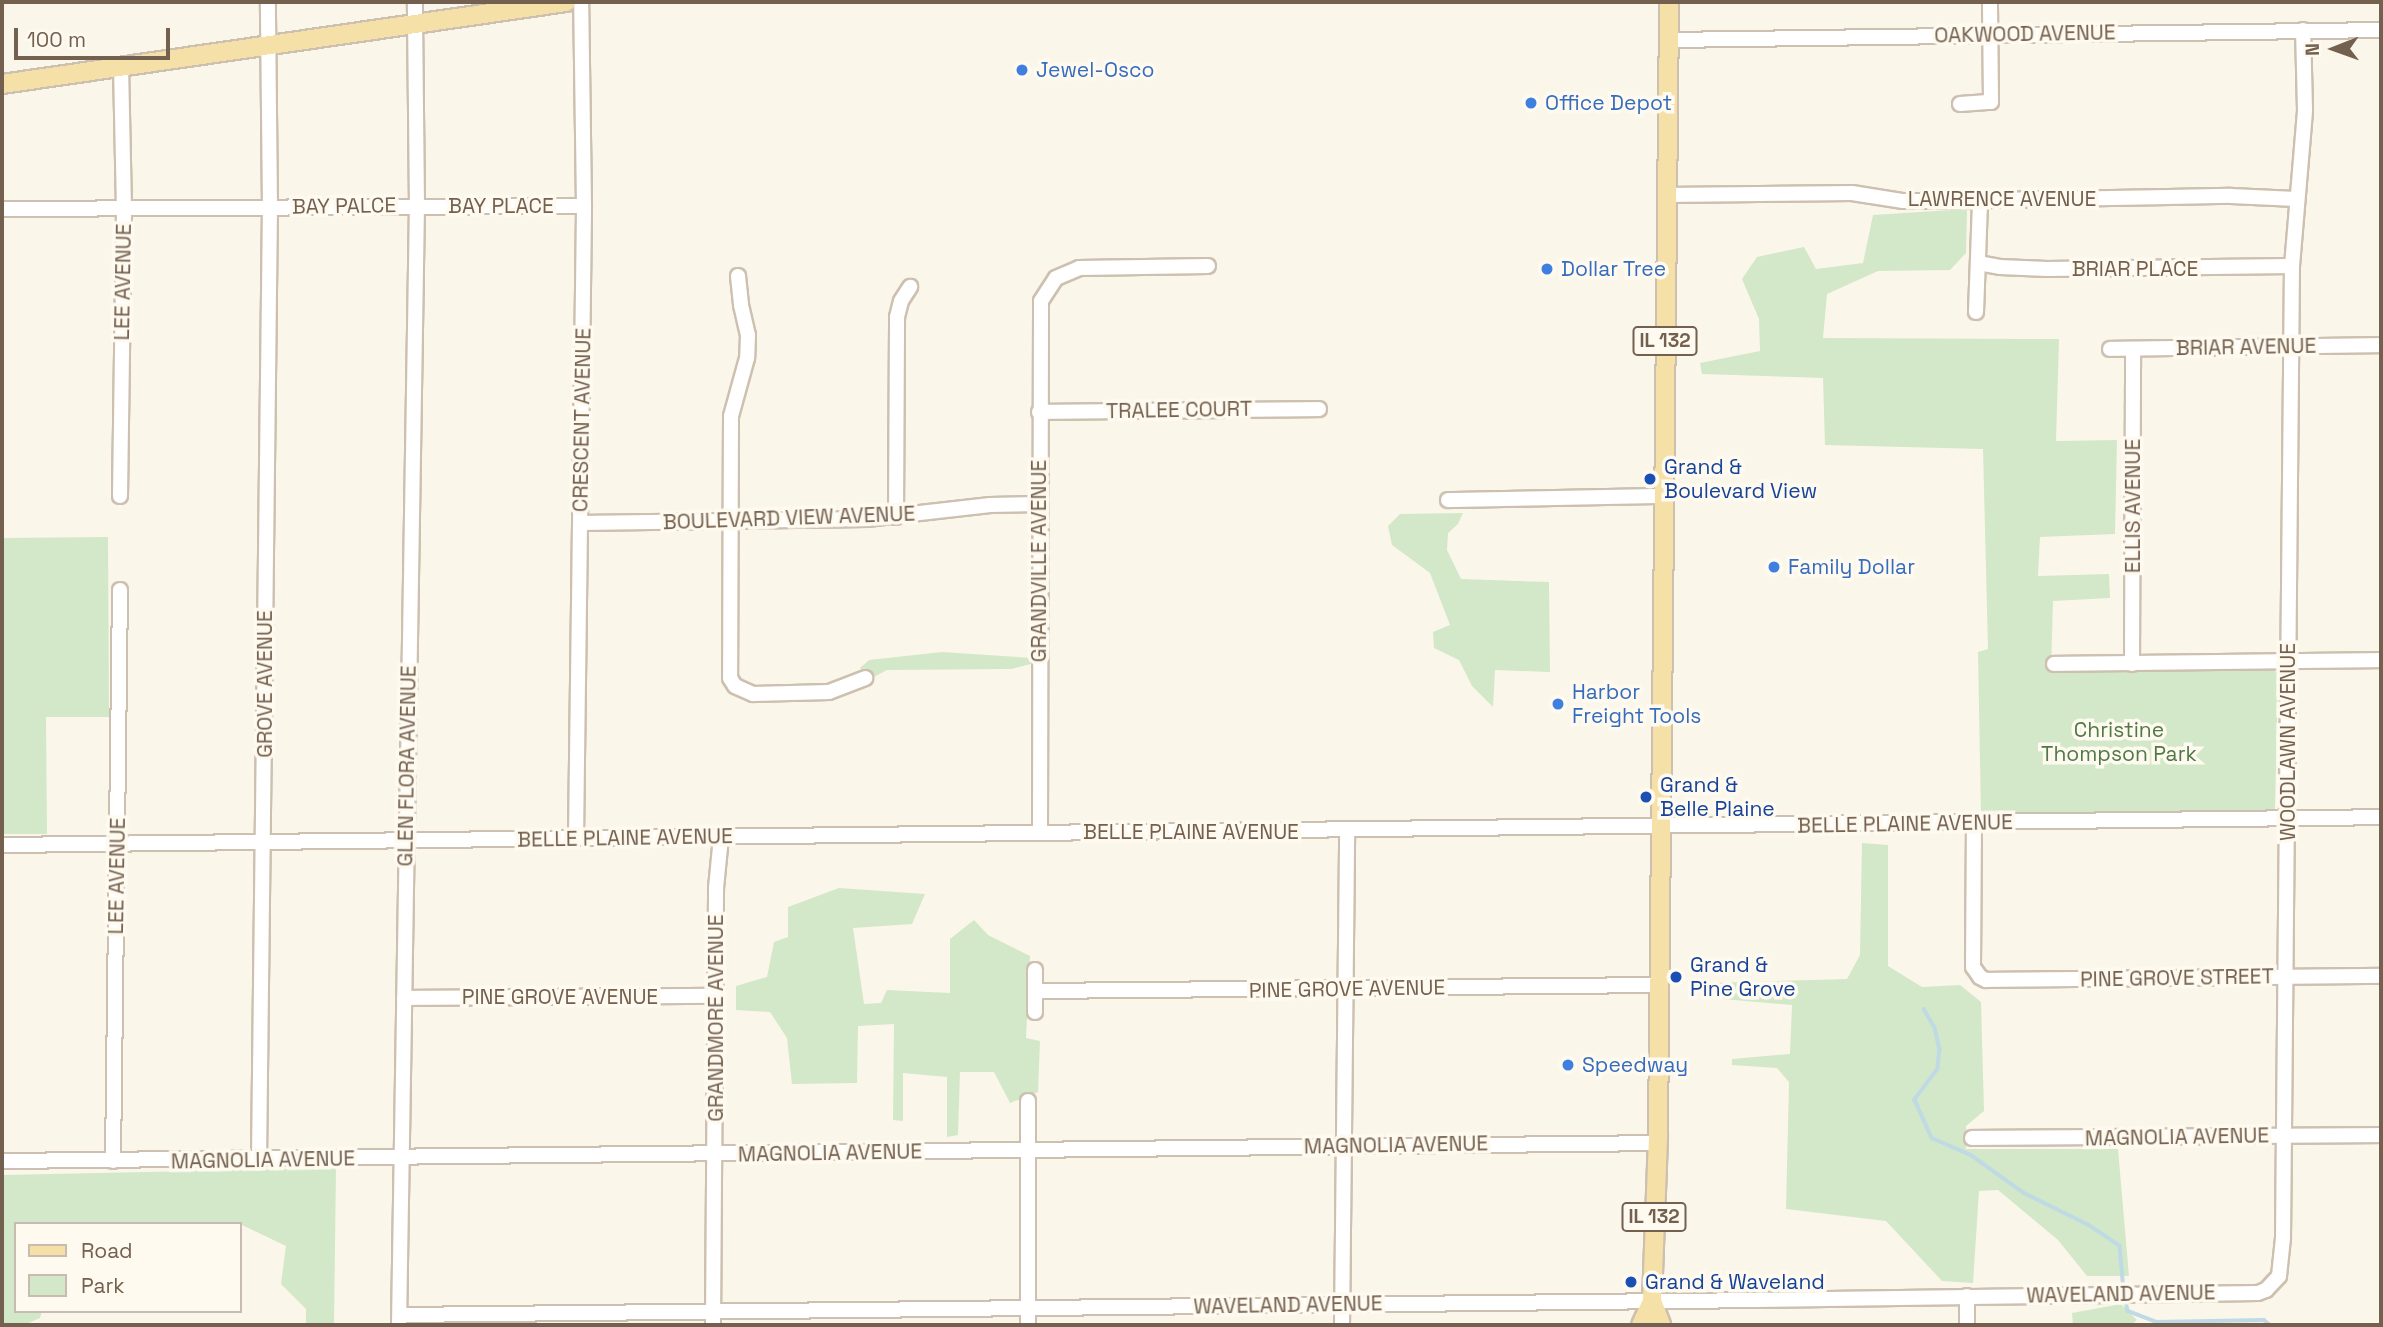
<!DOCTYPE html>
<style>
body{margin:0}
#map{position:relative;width:2383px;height:1327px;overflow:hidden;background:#fbf6ea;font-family:"Space Grotesk",sans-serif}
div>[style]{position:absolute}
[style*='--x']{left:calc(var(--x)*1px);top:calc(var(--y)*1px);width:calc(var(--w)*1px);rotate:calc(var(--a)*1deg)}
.green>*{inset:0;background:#d2e8c8}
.stream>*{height:3.5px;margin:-1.75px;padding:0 1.75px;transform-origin:1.75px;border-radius:1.75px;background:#bfdae4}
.roads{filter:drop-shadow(2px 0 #cdc0b0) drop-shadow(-2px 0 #cdc0b0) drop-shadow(0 2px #cdc0b0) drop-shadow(0 -2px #cdc0b0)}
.minor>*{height:14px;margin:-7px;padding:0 7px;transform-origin:7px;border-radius:7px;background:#fff}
.major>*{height:18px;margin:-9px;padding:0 9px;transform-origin:9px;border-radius:9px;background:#f5e1a7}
.dots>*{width:19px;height:19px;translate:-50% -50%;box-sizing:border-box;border:4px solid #fefaf0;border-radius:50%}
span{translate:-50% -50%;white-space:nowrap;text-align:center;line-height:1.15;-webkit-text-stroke:7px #fefaf0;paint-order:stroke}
.shield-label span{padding:2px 5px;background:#fefaf0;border:2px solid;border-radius:5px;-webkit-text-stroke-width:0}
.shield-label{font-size:19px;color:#74604e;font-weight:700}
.street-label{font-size:21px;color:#74604e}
.shop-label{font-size:21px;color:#366cbe}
.left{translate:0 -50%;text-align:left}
.transit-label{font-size:21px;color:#164399}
.park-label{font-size:21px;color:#507947}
.frame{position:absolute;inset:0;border:4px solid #74604e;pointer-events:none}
.legend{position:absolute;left:14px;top:1222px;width:228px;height:91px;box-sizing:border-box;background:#fefaf0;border:2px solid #c7bcaf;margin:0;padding:9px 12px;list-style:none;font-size:21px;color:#74604e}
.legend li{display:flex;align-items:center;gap:14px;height:35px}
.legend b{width:35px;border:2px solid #c7bcaf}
.north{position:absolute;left:2299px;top:14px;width:70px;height:70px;-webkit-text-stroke:5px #fefaf0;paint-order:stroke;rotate:269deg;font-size:19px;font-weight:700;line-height:28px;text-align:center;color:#74604e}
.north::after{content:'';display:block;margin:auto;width:24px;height:32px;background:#74604e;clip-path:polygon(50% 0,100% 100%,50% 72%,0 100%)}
.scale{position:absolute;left:14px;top:28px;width:156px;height:32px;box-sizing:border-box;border:4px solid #74604e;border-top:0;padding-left:9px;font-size:21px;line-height:24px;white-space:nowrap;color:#74604e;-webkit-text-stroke:5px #fefaf0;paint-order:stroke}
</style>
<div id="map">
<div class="green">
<i style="clip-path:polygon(1967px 209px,1966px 253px,1950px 270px,1878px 271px,1827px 294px,1823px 338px,2059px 339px,2056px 441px,2117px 440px,2115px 534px,2040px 537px,2038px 576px,2109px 574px,2110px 598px,2053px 601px,2051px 671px,2272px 669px,2278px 673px,2275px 810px,1981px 815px,1978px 652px,1988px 649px,1983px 449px,1825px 445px,1823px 378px,1702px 374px,1700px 363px,1760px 351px,1759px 319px,1742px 279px,1757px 257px,1804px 247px,1816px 269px,1863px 263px,1873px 215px)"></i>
<i style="clip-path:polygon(1463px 513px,1458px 524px,1448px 533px,1447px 550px,1461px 579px,1549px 582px,1550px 672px,1495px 670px,1493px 707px,1472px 686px,1459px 660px,1434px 648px,1433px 632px,1450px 625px,1430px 573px,1392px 545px,1388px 526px,1400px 514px)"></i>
<i style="clip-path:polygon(108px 537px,109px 717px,46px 717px,47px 834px,2px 834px,2px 538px)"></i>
<i style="clip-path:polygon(942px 652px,1031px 658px,1031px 664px,1011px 669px,887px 670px,870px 679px,860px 668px,869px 660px)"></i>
<i style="clip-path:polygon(1862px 843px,1888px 845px,1888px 966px,1922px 987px,1960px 985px,1981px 1002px,1984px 1111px,1966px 1126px,1966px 1149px,2118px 1149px,2129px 1276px,2087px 1276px,2058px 1240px,1998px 1190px,1979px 1191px,1973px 1283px,1942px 1281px,1886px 1221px,1786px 1209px,1789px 1082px,1777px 1068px,1732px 1065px,1732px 1059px,1790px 1054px,1792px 1005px,1711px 998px,1711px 983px,1847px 979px,1860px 955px)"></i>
<i style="clip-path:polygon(839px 888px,925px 894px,912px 924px,853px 928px,864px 1004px,881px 1003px,887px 990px,950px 993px,950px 939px,974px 920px,988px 935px,1030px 956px,1026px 1038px,1040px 1041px,1038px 1092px,1010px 1103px,994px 1072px,960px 1072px,958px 1135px,947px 1137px,947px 1077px,903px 1073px,903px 1121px,893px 1120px,894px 1024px,858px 1026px,857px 1083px,792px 1084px,787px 1038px,770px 1012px,736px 1010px,736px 986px,767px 977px,774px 942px,788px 937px,788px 907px)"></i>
<i style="clip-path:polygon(336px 1168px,334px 1325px,306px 1325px,306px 1309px,281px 1284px,286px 1246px,240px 1224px,16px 1224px,16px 1311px,42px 1311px,40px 1318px,24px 1325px,2px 1325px,2px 1175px)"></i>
<i style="clip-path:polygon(2121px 1304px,2137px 1320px,2131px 1325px,2073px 1325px,2072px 1313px)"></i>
</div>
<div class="stream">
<i style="--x:1924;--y:1009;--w:22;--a:60"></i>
<i style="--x:1935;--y:1028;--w:22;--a:77"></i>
<i style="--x:1940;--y:1049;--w:20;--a:96"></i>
<i style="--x:1938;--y:1069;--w:39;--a:127"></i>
<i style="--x:1915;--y:1100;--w:42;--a:65.9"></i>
<i style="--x:1932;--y:1138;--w:43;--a:23.6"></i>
<i style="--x:1971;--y:1155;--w:65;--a:35.6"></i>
<i style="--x:2024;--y:1193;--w:72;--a:26.2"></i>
<i style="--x:2089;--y:1225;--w:37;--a:34"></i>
<i style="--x:2120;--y:1246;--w:45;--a:84.9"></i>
<i style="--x:2126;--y:1302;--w:9;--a:77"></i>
<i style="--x:2128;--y:1311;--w:30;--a:21"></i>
<i style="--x:2156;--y:1322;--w:108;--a:-1.1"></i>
<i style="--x:2264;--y:1320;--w:8;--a:40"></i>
</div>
<div class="roads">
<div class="minor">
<i style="--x:1668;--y:40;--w:713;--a:-0.8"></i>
<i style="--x:1960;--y:104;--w:31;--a:-4"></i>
<i style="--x:1991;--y:102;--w:100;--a:-90.6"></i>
<i style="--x:1666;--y:195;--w:186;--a:-0.6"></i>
<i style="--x:1852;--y:193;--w:52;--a:8.9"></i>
<i style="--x:1903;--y:201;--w:33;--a:0"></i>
<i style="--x:1936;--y:201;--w:295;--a:-1"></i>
<i style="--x:2231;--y:196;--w:65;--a:2.6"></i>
<i style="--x:2;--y:209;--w:582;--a:-0.3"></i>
<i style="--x:1978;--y:263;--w:22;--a:10"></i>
<i style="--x:2000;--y:267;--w:47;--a:2.4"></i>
<i style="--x:2047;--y:269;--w:245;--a:-0.7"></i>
<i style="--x:738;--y:276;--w:29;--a:84"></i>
<i style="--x:741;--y:305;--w:31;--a:77"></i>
<i style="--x:748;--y:335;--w:23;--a:92"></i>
<i style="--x:747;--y:358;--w:60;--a:105.4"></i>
<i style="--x:731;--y:416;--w:262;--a:90.2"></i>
<i style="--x:730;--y:678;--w:9;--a:58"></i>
<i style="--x:735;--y:686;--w:20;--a:24"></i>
<i style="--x:753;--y:694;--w:76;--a:-1.5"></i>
<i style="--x:829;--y:692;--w:39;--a:-21"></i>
<i style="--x:1976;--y:312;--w:111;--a:-87.9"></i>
<i style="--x:2110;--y:349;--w:271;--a:-0.8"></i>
<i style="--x:1039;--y:412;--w:280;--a:-0.6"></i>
<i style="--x:120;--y:496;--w:287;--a:-89.2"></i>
<i style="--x:124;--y:209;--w:141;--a:-91.2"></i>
<i style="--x:1448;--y:500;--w:215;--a:-1.1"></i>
<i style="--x:896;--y:517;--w:200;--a:-89.7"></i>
<i style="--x:897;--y:317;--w:16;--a:-76"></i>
<i style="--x:901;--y:301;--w:17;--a:-57"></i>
<i style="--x:580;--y:523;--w:287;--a:-0.8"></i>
<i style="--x:867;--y:519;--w:124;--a:-6.5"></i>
<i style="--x:990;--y:505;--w:48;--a:-1.2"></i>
<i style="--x:2054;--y:664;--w:327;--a:-0.7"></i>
<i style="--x:2132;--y:664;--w:315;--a:-89.8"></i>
<i style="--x:1974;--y:823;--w:144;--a:90.4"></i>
<i style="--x:1973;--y:967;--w:12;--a:55"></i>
<i style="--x:1980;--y:977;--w:7;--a:27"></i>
<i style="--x:1986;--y:980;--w:395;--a:-0.6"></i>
<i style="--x:1040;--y:833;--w:532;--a:-89.89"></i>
<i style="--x:1041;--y:301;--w:27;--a:-57"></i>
<i style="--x:1056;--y:278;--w:25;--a:-23"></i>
<i style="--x:1079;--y:268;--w:129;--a:-0.9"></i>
<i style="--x:576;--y:838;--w:632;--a:-89.27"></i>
<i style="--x:584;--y:206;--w:204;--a:-90.8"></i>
<i style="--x:2;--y:845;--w:2379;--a:-0.67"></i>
<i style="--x:1035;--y:970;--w:42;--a:90"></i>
<i style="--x:1035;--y:991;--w:624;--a:-0.55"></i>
<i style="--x:404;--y:998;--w:311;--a:-0.4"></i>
<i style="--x:1972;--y:1138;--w:409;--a:-0.4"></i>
<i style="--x:259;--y:1160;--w:953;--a:-89.34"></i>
<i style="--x:270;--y:207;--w:205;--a:-90.6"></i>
<i style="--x:2;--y:1161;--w:1655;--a:-0.62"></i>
<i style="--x:113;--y:1161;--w:571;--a:-89.3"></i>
<i style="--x:1967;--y:1296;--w:29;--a:90"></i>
<i style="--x:400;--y:1315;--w:1356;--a:-0.63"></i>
<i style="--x:1756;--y:1300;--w:502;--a:-0.8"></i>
<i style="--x:2258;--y:1293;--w:9;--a:-21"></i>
<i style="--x:2266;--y:1290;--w:19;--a:-47"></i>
<i style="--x:2279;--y:1276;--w:39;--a:-84"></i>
<i style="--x:2283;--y:1237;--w:971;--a:-89.47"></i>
<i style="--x:2292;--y:266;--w:157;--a:-85.2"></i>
<i style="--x:2305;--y:110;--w:80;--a:-91.4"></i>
<i style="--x:399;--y:1325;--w:1119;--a:-89.08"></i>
<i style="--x:417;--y:206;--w:204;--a:-90.6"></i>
<i style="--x:713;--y:1325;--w:437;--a:-89.6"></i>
<i style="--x:716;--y:888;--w:51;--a:-84.4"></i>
<i style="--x:1028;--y:1325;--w:224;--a:-90"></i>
<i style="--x:1342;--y:1325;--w:495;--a:-89.4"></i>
</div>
<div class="major">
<i style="--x:2;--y:84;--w:570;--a:-8.27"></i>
<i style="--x:1652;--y:1301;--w:26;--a:69"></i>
<i style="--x:1641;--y:1325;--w:26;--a:-65"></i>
<i style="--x:1652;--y:1301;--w:167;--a:-87.9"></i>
<i style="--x:1658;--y:1134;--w:1132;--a:-89.44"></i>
</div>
</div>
<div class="dots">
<i style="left:1022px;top:70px;background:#3f7fe0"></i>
<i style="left:1531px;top:103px;background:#3f7fe0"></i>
<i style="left:1547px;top:269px;background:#3f7fe0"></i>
<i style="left:1650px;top:479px;background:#1a4fb4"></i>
<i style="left:1774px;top:567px;background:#3f7fe0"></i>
<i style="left:1558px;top:704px;background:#3f7fe0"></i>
<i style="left:1646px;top:797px;background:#1a4fb4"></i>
<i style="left:1676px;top:977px;background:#1a4fb4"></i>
<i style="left:1568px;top:1065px;background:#3f7fe0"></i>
<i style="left:1631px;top:1282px;background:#1a4fb4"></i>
</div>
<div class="shield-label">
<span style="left:1665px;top:341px">IL 132</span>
<span style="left:1654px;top:1217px">IL 132</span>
</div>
<div class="street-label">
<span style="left:2025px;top:34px;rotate:-1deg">OAKWOOD AVENUE</span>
<span style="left:2002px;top:199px">LAWRENCE AVENUE</span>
<span style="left:344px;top:206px;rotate:-1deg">BAY PALCE</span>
<span style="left:501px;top:206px">BAY PLACE</span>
<span style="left:2135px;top:269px">BRIAR PLACE</span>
<span style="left:123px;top:282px;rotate:-89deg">LEE AVENUE</span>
<span style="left:2246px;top:347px;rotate:-1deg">BRIAR AVENUE</span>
<span style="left:1179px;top:410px;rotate:-1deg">TRALEE COURT</span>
<span style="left:582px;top:420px;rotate:-89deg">CRESCENT AVENUE</span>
<span style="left:2133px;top:506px;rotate:-90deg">ELLIS AVENUE</span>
<span style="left:789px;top:518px;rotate:-2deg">BOULEVARD VIEW AVENUE</span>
<span style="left:1039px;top:561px;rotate:-90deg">GRANDVILLE AVENUE</span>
<span style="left:265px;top:684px;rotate:-90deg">GROVE AVENUE</span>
<span style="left:2288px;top:742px;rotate:-90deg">WOODLAWN AVENUE</span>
<span style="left:407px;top:766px;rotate:-89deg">GLEN FLORA AVENUE</span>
<span style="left:1905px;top:824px;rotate:-1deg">BELLE PLAINE AVENUE</span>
<span style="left:1191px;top:832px">BELLE PLAINE AVENUE</span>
<span style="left:625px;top:838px;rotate:-1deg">BELLE PLAINE AVENUE</span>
<span style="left:117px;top:876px;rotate:-89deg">LEE AVENUE</span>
<span style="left:2177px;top:978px;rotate:-1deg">PINE GROVE STREET</span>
<span style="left:1347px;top:989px;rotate:-1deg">PINE GROVE AVENUE</span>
<span style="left:560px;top:997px">PINE GROVE AVENUE</span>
<span style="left:716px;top:1018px;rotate:-90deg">GRANDMORE AVENUE</span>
<span style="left:2177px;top:1137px;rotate:-1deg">MAGNOLIA AVENUE</span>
<span style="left:1396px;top:1145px;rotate:-1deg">MAGNOLIA AVENUE</span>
<span style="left:830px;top:1153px;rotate:-1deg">MAGNOLIA AVENUE</span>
<span style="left:263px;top:1160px;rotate:-1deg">MAGNOLIA AVENUE</span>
<span style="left:2121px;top:1294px;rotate:-1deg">WAVELAND AVENUE</span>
<span style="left:1288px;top:1305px;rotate:-1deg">WAVELAND AVENUE</span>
</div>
<div class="shop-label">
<span class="left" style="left:1036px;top:70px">Jewel-Osco</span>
<span class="left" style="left:1545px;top:103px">Office Depot</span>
<span class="left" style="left:1561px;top:269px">Dollar Tree</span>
<span class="left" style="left:1788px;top:567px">Family Dollar</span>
<span class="left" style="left:1572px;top:704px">Harbor<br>Freight Tools</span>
<span class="left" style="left:1582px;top:1065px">Speedway</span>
</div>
<div class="transit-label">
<span class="left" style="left:1664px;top:479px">Grand &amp;<br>Boulevard View</span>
<span class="left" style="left:1660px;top:797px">Grand &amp;<br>Belle Plaine</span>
<span class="left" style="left:1690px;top:977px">Grand &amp;<br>Pine Grove</span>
<span class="left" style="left:1645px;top:1282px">Grand &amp; Waveland</span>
</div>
<div class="park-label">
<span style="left:2119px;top:742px">Christine<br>Thompson Park</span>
</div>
<div class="frame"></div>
<ul class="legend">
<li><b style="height:9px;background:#f5e1a7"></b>Road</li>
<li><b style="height:19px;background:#d2e8c8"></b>Park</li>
</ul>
<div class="north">N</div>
<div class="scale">100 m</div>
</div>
